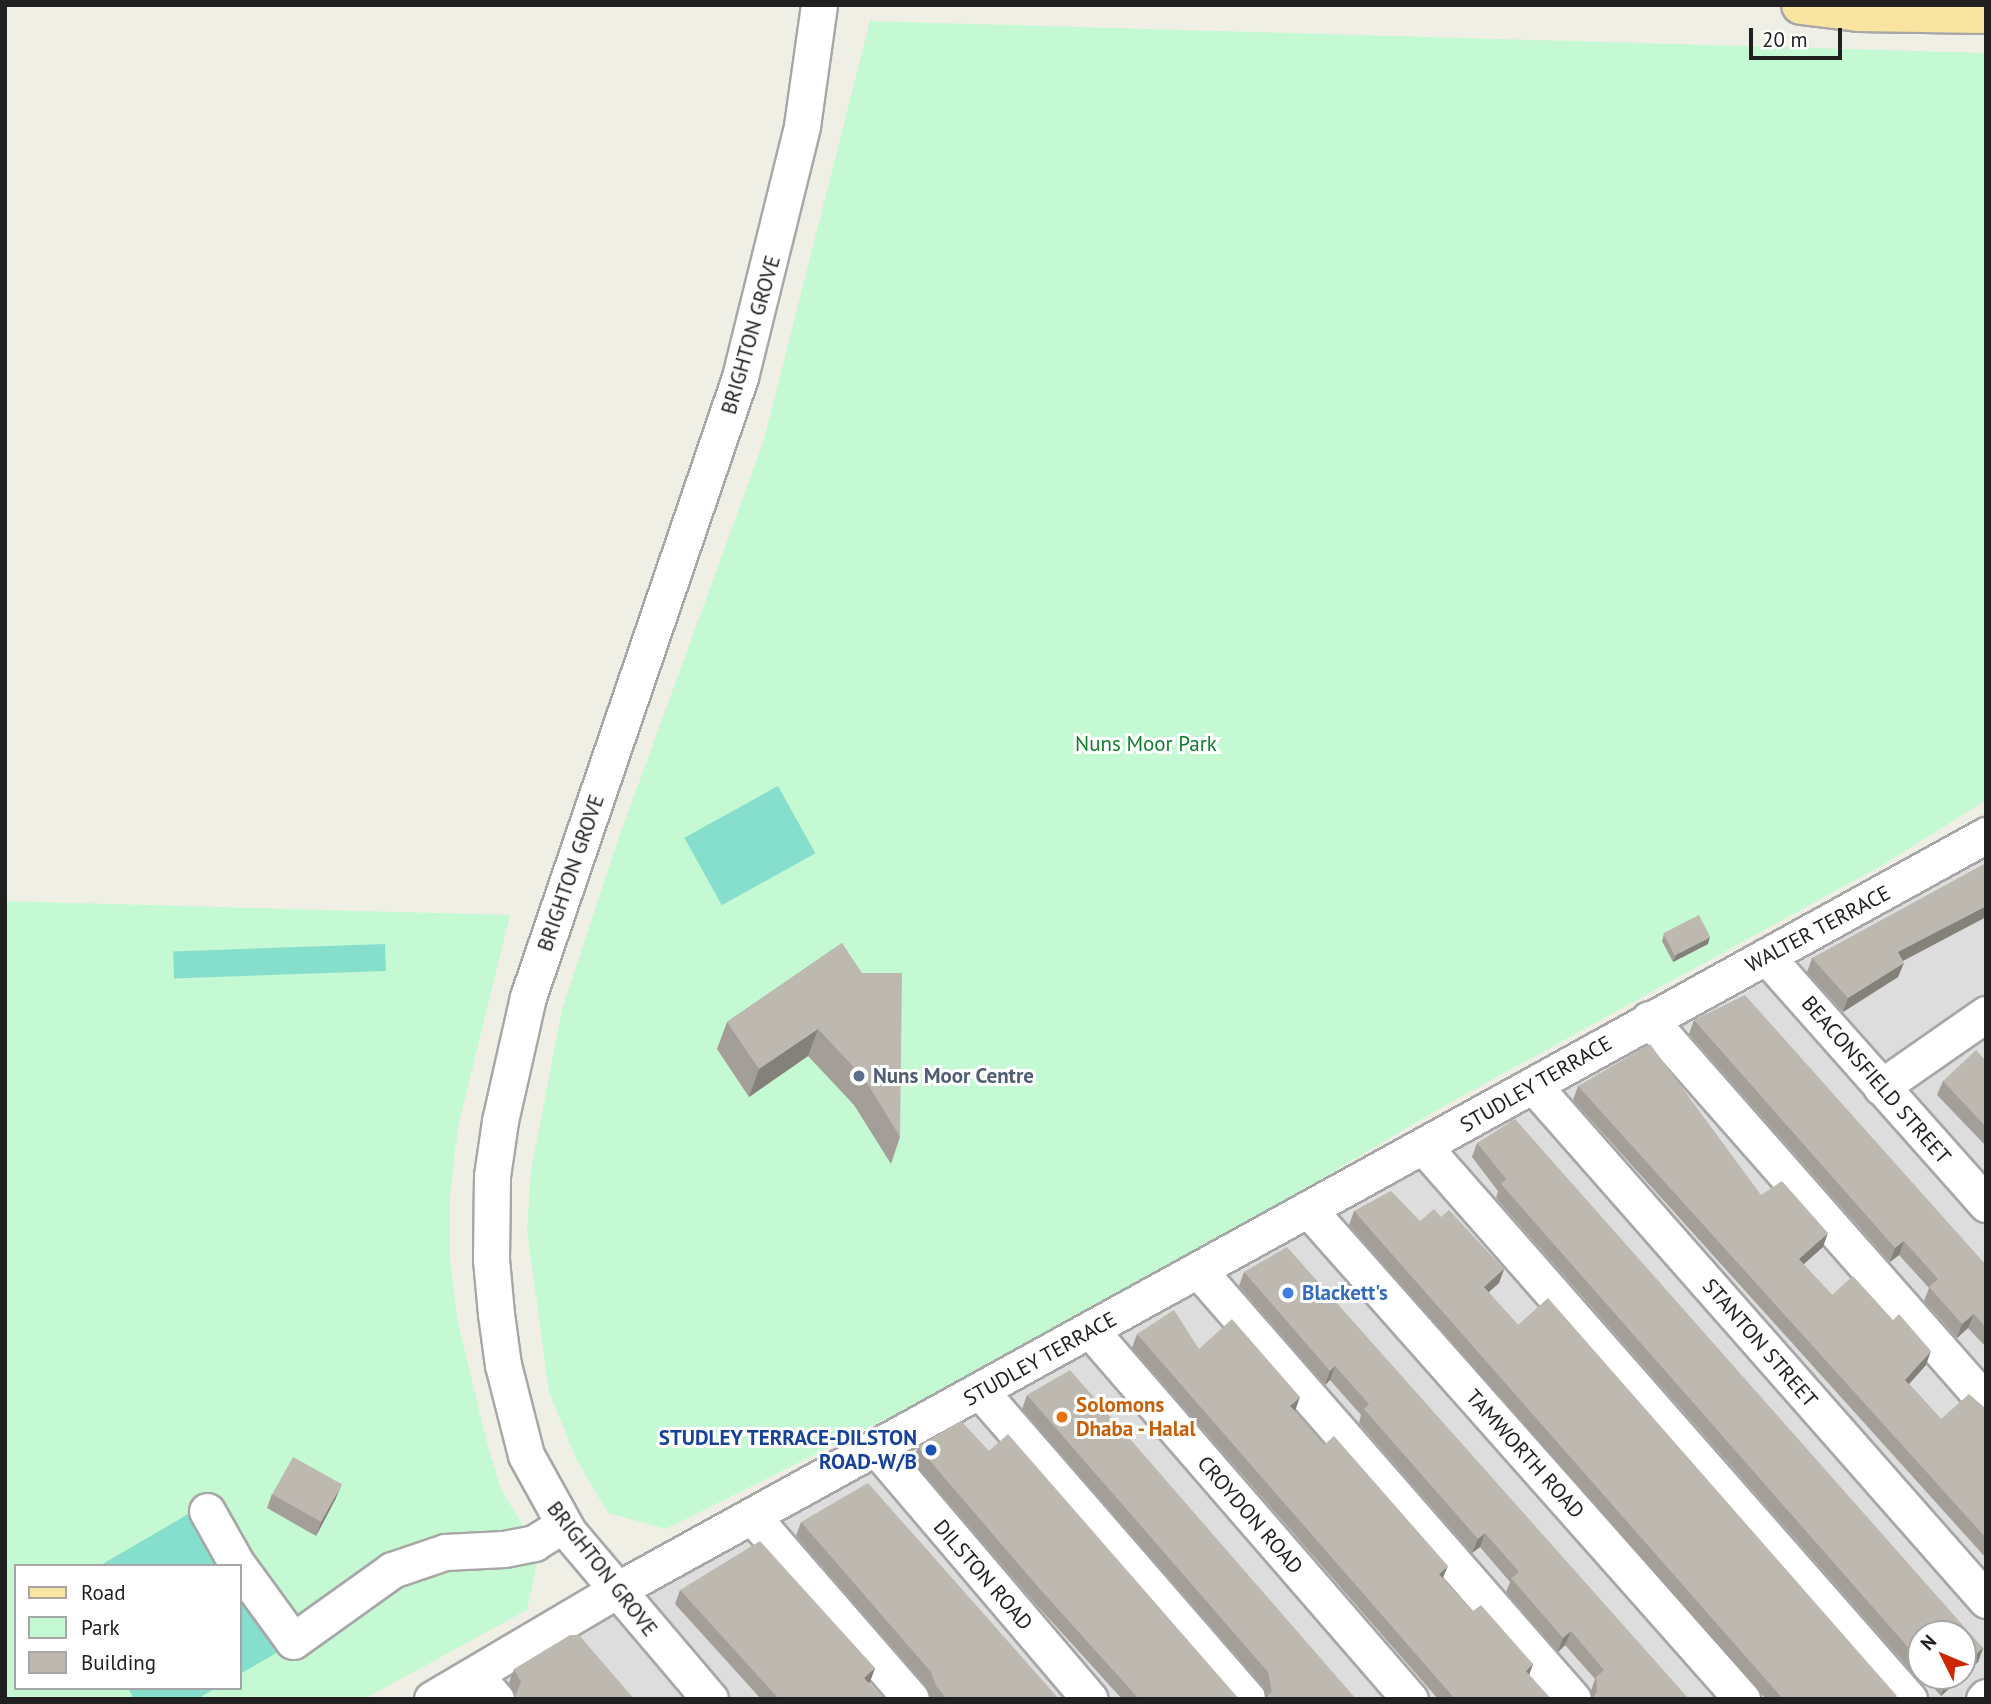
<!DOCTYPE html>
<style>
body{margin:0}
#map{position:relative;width:1991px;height:1704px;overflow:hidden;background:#f0efe6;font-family:"PT Sans",sans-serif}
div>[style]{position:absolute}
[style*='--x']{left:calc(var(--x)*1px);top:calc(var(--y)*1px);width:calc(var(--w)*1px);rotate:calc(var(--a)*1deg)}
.residential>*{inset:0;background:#dedddd}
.park>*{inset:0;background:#c5f9d3}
.pitch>*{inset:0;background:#86decc;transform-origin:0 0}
.roads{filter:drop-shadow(2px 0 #a7a7a7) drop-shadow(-2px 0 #a7a7a7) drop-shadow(0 2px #a7a7a7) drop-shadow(0 -2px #a7a7a7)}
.minor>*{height:35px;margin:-17.5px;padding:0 17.5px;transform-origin:17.5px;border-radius:17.5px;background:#fff}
.major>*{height:38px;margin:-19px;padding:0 19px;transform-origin:19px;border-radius:19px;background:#fae4a1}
.wall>*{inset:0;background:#a39e97}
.shaded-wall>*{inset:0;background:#84817b}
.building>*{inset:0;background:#bdb8b0;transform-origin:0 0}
.dots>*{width:19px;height:19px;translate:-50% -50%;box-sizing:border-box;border:4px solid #fff;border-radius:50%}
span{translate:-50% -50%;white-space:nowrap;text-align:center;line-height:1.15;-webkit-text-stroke:6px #fff;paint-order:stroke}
.street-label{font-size:21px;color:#202020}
.park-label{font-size:21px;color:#0e7e2b}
.service-label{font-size:21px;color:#4e5e75;font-weight:700}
.left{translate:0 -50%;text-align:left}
.shop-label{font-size:21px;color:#366cbe;font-weight:700}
.food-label{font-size:21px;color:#c56008;font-weight:700}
.transit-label{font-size:21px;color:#164399;font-weight:700}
.right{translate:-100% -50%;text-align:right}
.frame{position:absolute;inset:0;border:7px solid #202020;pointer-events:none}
.legend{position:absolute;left:14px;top:1564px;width:228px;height:126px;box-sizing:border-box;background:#fff;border:2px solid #a6a6a6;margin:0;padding:9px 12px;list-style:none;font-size:21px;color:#202020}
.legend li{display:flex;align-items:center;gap:14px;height:35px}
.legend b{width:35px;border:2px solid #a6a6a6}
.north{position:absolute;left:1907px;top:1620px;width:70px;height:70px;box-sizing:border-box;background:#fff;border:2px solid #a6a6a6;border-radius:50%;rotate:313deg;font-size:19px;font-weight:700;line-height:28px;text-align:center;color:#202020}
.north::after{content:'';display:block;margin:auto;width:24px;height:32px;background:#cc2803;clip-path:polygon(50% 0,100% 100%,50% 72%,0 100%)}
.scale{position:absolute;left:1749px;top:28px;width:93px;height:32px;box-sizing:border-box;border:4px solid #202020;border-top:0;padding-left:9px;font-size:21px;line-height:24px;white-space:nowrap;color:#202020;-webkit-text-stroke:5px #fff;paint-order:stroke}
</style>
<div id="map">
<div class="residential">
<i style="clip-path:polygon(evenodd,1986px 856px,1986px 1699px,451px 1699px,1800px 962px,1986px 856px,1921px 1634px,1963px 1634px,1963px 1676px,1921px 1676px,1921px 1634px)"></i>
</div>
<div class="park">
<i style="clip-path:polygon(870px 21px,1986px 53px,1986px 800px,1886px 863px,1437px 1110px,1093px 1315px,666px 1529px,608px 1513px,576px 1459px,549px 1392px,527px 1231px,531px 1170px,562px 1009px,619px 837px,763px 443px)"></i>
<i style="clip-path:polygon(evenodd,5px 901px,510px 915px,458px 1127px,450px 1195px,450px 1258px,457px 1318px,487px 1443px,501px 1489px,539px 1553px,527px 1610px,364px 1699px,5px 1699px,5px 901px,16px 1566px,240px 1566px,240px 1688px,16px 1688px,16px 1566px)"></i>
</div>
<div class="pitch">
<i style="left:778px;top:786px;width:77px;height:107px;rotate:61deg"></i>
<i style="left:385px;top:944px;width:27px;height:212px;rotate:88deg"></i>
<i style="clip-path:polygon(197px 1509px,229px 1566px,99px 1566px)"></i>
<i style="clip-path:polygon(240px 1584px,278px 1652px,240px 1674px)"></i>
<i style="clip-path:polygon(128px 1688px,216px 1688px,197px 1699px,134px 1699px)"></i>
</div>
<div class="roads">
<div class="minor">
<i style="--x:1766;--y:956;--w:332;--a:48.4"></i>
<i style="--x:1649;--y:1019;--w:510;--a:48.66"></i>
<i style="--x:1533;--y:1085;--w:686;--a:48.66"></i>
<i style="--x:1881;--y:1087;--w:128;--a:-34.8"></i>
<i style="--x:1424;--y:1147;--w:735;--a:48.7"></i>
<i style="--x:1308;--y:1209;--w:655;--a:48.47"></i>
<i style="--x:1199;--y:1271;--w:568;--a:48.85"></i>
<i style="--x:1091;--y:1331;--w:487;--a:49.1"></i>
<i style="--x:981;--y:1392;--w:407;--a:49"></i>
<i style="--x:877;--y:1449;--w:328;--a:49.6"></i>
<i style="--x:207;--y:1511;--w:63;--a:60.6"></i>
<i style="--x:752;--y:1516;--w:242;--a:49"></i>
<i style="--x:240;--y:1568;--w:90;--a:54"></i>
<i style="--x:293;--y:1641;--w:122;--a:-35.6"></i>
<i style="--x:392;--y:1570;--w:56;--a:-18.8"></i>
<i style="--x:445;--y:1552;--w:59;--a:-2.9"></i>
<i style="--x:504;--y:1549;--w:31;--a:-11"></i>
<i style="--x:534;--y:1543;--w:34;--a:-32"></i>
<i style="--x:475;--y:1675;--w:32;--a:49"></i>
<i style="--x:432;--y:1699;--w:212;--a:-30.5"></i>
<i style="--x:615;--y:1591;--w:1566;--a:-28.87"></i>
<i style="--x:710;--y:1699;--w:218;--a:-130.3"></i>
<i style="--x:569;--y:1533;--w:89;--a:-118.9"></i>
<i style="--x:526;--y:1455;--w:93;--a:-104.3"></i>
<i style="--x:503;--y:1365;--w:51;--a:-97.8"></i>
<i style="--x:496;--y:1314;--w:55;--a:-95.2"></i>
<i style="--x:491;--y:1259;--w:83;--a:-89.3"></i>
<i style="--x:492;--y:1176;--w:56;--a:-81.7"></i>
<i style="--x:500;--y:1121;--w:127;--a:-77.3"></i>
<i style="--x:528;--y:997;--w:655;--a:-71.12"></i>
<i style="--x:740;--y:377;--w:259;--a:-76.1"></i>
<i style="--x:802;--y:126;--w:122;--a:-82"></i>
<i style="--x:1984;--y:1699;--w:3;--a:-45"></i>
</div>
<div class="major">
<i style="--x:1801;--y:5;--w:58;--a:6.9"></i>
<i style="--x:1859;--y:12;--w:127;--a:0.9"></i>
</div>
</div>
<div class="wall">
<i style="clip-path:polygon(1986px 917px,1903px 961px,1898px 977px,1843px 1012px,1807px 972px,1812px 958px)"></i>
<i style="clip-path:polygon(1664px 934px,1708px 944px,1673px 962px,1662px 941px)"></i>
<i style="clip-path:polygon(842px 943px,900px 1137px,891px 1164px,854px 1105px,808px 1056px,749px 1097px,717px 1049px,727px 1022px)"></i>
<i style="clip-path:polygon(1694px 1020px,1986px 1265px,1986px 1347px,1968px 1328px,1957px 1338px,1924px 1301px,1929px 1288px,1899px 1255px,1890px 1262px,1689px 1034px)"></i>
<i style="clip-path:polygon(1986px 1061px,1986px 1146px,1937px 1095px,1943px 1081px)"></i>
<i style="clip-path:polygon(1578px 1086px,1761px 1195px,1823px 1247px,1803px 1264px,1832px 1295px,1926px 1365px,1909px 1384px,1941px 1419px,1986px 1407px,1986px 1558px,1573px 1100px)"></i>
<i style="clip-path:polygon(1477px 1143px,1983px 1648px,1978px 1662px,1921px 1634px,1921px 1676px,1963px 1676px,1941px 1696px,1925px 1678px,1921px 1682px,1496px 1198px,1498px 1191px,1472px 1157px)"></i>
<i style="clip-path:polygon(1354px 1211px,1420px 1221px,1441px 1217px,1504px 1269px,1499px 1283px,1488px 1292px,1518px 1325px,1896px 1699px,1766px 1699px,1349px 1225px)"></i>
<i style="clip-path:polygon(1244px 1272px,1689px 1699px,1592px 1699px,1591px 1691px,1595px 1679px,1565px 1645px,1558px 1652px,1506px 1592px,1510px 1582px,1480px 1547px,1472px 1553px,1359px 1423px,1361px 1415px,1330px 1380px,1325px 1385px,1239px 1286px)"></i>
<i style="clip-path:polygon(1137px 1334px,1199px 1349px,1295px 1412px,1473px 1611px,1533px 1664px,1529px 1675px,1551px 1699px,1438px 1699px,1132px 1348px)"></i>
<i style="clip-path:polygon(1027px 1395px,1356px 1699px,1265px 1698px,1263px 1686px,1022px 1409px)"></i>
<i style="clip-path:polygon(918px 1447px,989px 1451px,1239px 1699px,1122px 1699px,1034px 1602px,913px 1461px)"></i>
<i style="clip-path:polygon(272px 1494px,336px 1498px,316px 1536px,267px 1508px)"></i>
<i style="clip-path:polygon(801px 1522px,1059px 1699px,930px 1699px,926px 1686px,796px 1536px)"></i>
<i style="clip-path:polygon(680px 1590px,875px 1668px,869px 1683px,884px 1699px,761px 1699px,675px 1604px)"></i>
<i style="clip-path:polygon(514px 1669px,634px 1699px,516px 1696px,509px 1683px)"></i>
</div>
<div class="shaded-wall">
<i style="clip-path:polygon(1986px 906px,1986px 917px,1893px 966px,1898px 952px)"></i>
<i style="clip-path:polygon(1710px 937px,1708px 944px,1673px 962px,1676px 955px)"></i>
<i style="clip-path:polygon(1904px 963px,1898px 977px,1843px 1012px,1848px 998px)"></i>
<i style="clip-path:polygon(818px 1029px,808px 1056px,749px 1097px,759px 1069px)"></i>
<i style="clip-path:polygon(1828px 1233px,1823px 1247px,1794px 1273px,1799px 1259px)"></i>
<i style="clip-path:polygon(1904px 1241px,1899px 1255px,1890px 1262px,1895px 1248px)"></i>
<i style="clip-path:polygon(1504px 1269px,1499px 1283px,1479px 1301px,1484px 1287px)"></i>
<i style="clip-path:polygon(1974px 1314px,1968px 1328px,1957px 1338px,1962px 1324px)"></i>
<i style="clip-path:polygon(1931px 1351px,1926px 1365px,1900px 1394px,1905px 1380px)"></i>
<i style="clip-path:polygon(1335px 1366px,1330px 1380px,1325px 1385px,1330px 1371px)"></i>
<i style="clip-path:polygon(1300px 1397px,1295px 1411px,1290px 1406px)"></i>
<i style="clip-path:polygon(342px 1484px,336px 1498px,316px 1536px,321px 1522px)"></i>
<i style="clip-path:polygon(1485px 1533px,1480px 1547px,1472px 1553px,1478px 1539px)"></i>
<i style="clip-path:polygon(1448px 1566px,1442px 1580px,1439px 1574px)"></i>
<i style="clip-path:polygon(1571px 1631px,1565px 1645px,1558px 1652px,1563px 1638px)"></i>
<i style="clip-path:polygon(1983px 1648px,1978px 1662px,1963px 1676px,1963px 1666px)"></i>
<i style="clip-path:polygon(1533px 1664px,1528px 1678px,1526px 1671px)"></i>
<i style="clip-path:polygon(875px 1668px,870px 1682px,859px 1692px,864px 1678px)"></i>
<i style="clip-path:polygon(1952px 1676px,1963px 1676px,1941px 1696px,1946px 1682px)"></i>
</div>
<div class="building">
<i style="clip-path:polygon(1986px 863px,1986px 906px,1898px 952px,1904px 963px,1848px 998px,1812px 958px)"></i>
<i style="left:1699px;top:915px;width:25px;height:40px;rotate:63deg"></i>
<i style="clip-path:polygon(842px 943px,862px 973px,902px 973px,900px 1137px,864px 1078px,818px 1029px,759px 1069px,727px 1022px)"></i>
<i style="clip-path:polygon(1745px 995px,1986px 1265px,1986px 1328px,1974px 1314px,1962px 1324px,1929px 1287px,1938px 1279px,1904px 1241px,1895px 1248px,1694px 1020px)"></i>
<i style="clip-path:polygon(1650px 1044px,1761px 1195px,1782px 1181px,1828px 1233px,1799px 1259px,1832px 1295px,1853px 1276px,1893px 1320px,1899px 1314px,1931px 1351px,1905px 1380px,1941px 1419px,1969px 1394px,1984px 1407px,1986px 1407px,1986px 1538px,1578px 1086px)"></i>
<i style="clip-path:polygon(1976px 1050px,1986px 1061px,1986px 1127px,1943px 1081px)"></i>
<i style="clip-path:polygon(1515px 1119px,1983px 1648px,1963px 1666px,1963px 1634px,1921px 1634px,1921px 1662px,1501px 1184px,1506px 1179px,1477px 1143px)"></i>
<i style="clip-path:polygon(1391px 1191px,1420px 1221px,1434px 1209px,1441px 1217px,1449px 1210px,1504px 1269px,1484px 1287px,1518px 1325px,1548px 1298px,1897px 1696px,1894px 1699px,1783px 1699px,1354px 1211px)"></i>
<i style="clip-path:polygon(1287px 1247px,1689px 1699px,1592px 1699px,1597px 1691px,1596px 1677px,1604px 1670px,1571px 1631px,1563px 1638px,1511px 1578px,1519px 1572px,1485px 1533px,1478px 1539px,1364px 1409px,1369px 1404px,1335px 1366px,1330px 1371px,1244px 1272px)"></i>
<i style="clip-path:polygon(1174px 1310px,1199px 1349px,1232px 1319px,1300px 1397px,1290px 1406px,1324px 1445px,1334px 1436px,1448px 1566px,1439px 1574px,1473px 1611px,1481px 1605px,1533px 1664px,1526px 1671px,1551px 1699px,1455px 1699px,1137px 1334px)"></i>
<i style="clip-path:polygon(1070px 1370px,1356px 1699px,1264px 1699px,1272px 1692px,1268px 1672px,1027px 1395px)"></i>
<i style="clip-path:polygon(961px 1421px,989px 1451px,1008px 1434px,1239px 1699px,1139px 1699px,1039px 1588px,918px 1447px)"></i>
<i style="left:293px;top:1457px;width:56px;height:43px;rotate:29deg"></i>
<i style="clip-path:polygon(868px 1483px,1059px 1699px,947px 1699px,936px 1686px,931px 1672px,801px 1522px)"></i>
<i style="clip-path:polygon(760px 1541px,875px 1668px,864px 1678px,884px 1699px,779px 1699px,680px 1590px)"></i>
<i style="clip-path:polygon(570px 1635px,579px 1635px,634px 1699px,514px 1699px,521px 1682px,514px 1669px)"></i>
<i style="clip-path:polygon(1941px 1676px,1952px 1676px,1946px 1682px)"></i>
</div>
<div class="dots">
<i style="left:859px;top:1076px;background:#5c6f8a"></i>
<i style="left:1288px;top:1293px;background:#3f7fe0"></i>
<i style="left:1062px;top:1417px;background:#e8710a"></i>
<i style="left:931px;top:1450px;background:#1a4fb4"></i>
</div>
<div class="street-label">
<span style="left:751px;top:335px;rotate:-74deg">BRIGHTON GROVE</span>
<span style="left:571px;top:873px;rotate:-71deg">BRIGHTON GROVE</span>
<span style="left:1818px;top:929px;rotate:-28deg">WALTER TERRACE</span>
<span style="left:1876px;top:1080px;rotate:49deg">BEACONSFIELD STREET</span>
<span style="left:1536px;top:1084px;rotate:-30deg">STUDLEY TERRACE</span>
<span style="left:1760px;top:1343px;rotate:49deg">STANTON STREET</span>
<span style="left:1040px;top:1359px;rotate:-29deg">STUDLEY TERRACE</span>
<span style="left:1525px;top:1454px;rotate:48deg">TAMWORTH ROAD</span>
<span style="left:1250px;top:1515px;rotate:49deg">CROYDON ROAD</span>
<span style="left:602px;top:1569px;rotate:52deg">BRIGHTON GROVE</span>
<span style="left:983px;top:1575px;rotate:49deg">DILSTON ROAD</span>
</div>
<div class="park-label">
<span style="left:1146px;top:744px">Nuns Moor Park</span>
</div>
<div class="service-label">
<span class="left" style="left:873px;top:1076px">Nuns Moor Centre</span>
</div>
<div class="shop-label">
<span class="left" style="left:1302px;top:1293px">Blackett's</span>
</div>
<div class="food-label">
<span class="left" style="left:1076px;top:1417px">Solomons<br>Dhaba - Halal</span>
</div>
<div class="transit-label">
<span class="right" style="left:917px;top:1450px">STUDLEY TERRACE-DILSTON<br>ROAD-W/B</span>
</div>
<div class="frame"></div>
<ul class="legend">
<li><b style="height:9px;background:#fae4a1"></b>Road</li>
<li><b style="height:19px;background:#c5f9d3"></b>Park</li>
<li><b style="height:19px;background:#bdb8b0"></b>Building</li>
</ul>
<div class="north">N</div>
<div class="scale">20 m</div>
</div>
